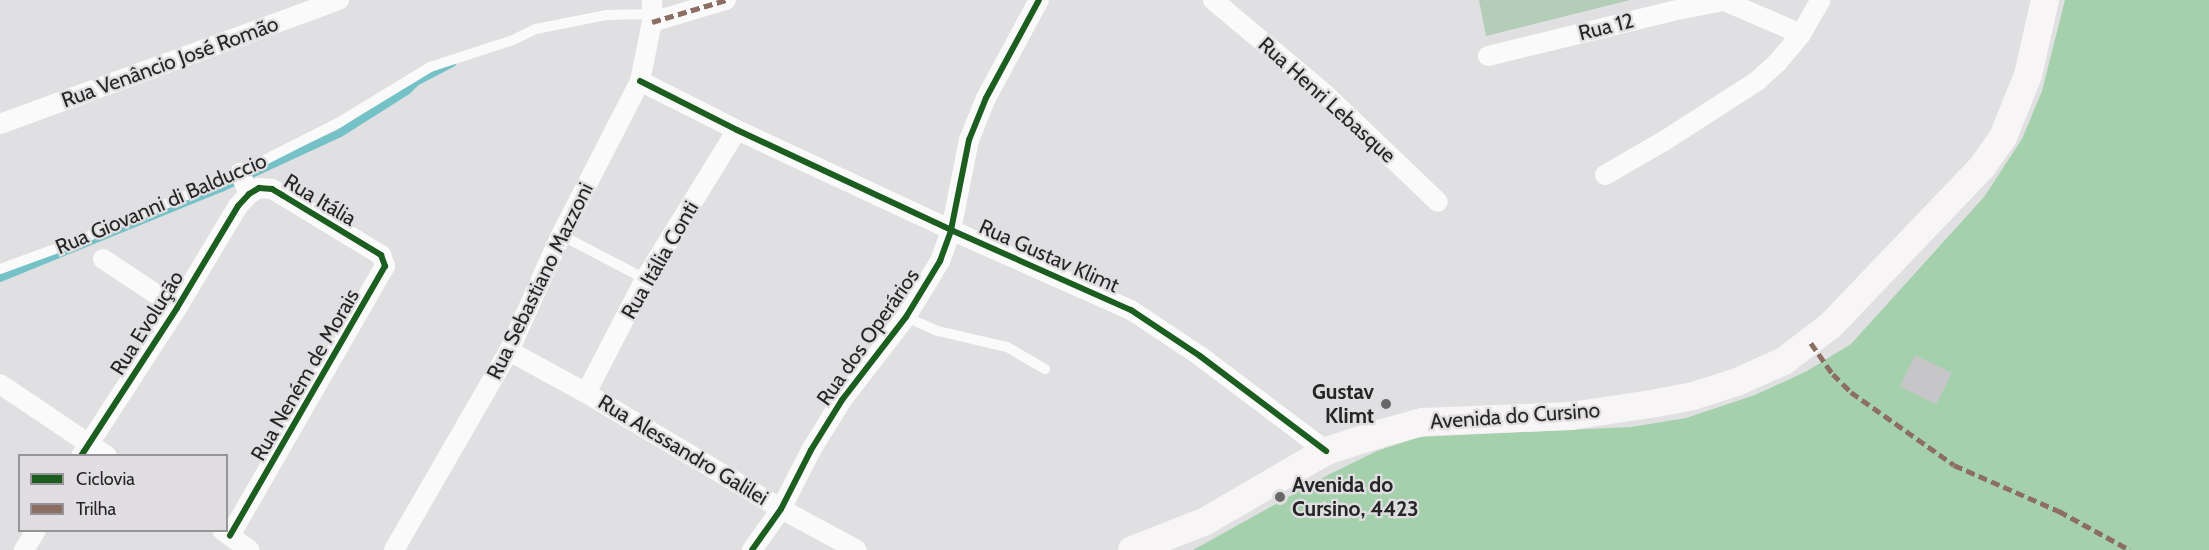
<!DOCTYPE html>
<meta charset="utf-8">
<style>
body{margin:0}
#map{position:relative;width:2209px;height:550px;overflow:hidden;background:#e0dfe1;font-family:Cabin,sans-serif}
div>[style]{position:absolute}
[style*='--x']{left:calc(var(--x)*1px);top:calc(var(--y)*1px);width:calc(var(--w)*1px);rotate:calc(var(--a)*1deg)}
.green>*{inset:0;background:#b4cdb8}
.forest>*{inset:0;background:#a4d0ac}
.stream>*{height:8px;margin:-4px;padding:0 4px;transform-origin:4px;border-radius:4px;background:#74c2c7}
.building>*{inset:0;background:#c6c5c7;transform-origin:0 0}
.lane>*{height:10px;margin:-5px;padding:0 5px;transform-origin:5px;border-radius:5px;background:#fafafa}
.street>*{height:20px;margin:-10px;padding:0 10px;transform-origin:10px;border-radius:10px;background:#fafafa}
.secondary>*{height:28px;margin:-14px;padding:0 14px;transform-origin:14px;border-radius:14px;background:#f7f5f5}
.quiet>*{height:4.5px;margin-top:-2.25px;transform-origin:0;background:repeating-linear-gradient(90deg,#8d6e63 0 9px,transparent 0 13.5px)}
.cycleway>*{height:6px;margin:-3px;padding:0 3px;transform-origin:3px;border-radius:3px;background:#1b5e20}
.dots>*{width:16px;height:16px;translate:-50% -50%;box-sizing:border-box;border:3px solid #e1dee2;border-radius:50%}
span{translate:-50% -50%;white-space:nowrap;text-align:center;line-height:1.15;-webkit-text-stroke:4.5px #e1dee2;paint-order:stroke}
.street-label{font-size:21px;color:#272627}
.poi-label{font-size:21px;color:#272627;font-weight:700}
.right{translate:-100% -50%;text-align:right}
.left{translate:0 -50%;text-align:left}
.legend{position:absolute;left:18px;top:454px;width:210px;height:78px;box-sizing:border-box;background:#e1dee2;border:2px solid #979497;margin:0;padding:8px 10px;list-style:none;font-size:18px;color:#272627}
.legend li{display:flex;align-items:center;gap:12px;height:30px}
.legend b{width:30px;border:2px solid #979497}
</style>
<div id="map">
<div class="green">
<i style="clip-path:polygon(1479px 0,1630px 0,1486px 36px)"></i>
</div>
<div class="forest">
<i style="clip-path:polygon(2065px 0,2209px 0,2209px 550px,1193px 550px,1330px 474px,1377px 451px,1419px 437px,1631px 427px,1686px 418px,1755px 395px,1807px 371px,1851px 344px,1984px 197px,2022px 139px,2042px 91px)"></i>
</div>
<div class="stream">
<i style="--x:0;--y:278;--w:239;--a:-22.2"></i>
<i style="--x:221;--y:188;--w:131;--a:-24.8"></i>
<i style="--x:340;--y:133;--w:80;--a:-32.3"></i>
<i style="--x:408;--y:90;--w:11;--a:-45"></i>
<i style="--x:416;--y:82;--w:41;--a:-27.8"></i>
</div>
<div class="building">
<i style="left:1915px;top:355px;width:41px;height:35px;rotate:26deg"></i>
</div>
<div class="lane">
<i style="--x:561;--y:235;--w:95;--a:27.6"></i>
<i style="--x:0;--y:269;--w:82;--a:-20"></i>
<i style="--x:77;--y:241;--w:173;--a:-22.7"></i>
<i style="--x:237;--y:174;--w:113;--a:-26.8"></i>
<i style="--x:338;--y:123;--w:108;--a:-31.3"></i>
<i style="--x:430;--y:67;--w:87;--a:-18"></i>
<i style="--x:513;--y:40;--w:25;--a:-26"></i>
<i style="--x:536;--y:29;--w:71;--a:-11.3"></i>
<i style="--x:606;--y:15;--w:46;--a:-1.2"></i>
<i style="--x:906;--y:317;--w:35;--a:24"></i>
<i style="--x:938;--y:331;--w:71;--a:13.1"></i>
<i style="--x:1007;--y:347;--w:44;--a:30.1"></i>
</div>
<div class="street">
<i style="--x:1213;--y:0;--w:146;--a:40"></i>
<i style="--x:1325;--y:94;--w:156;--a:43.7"></i>
<i style="--x:1722;--y:0;--w:86;--a:23.3"></i>
<i style="--x:652;--y:22;--w:77;--a:-16.6"></i>
<i style="--x:1488;--y:56;--w:189;--a:-13.7"></i>
<i style="--x:1672;--y:11;--w:53;--a:-10.9"></i>
<i style="--x:640;--y:81;--w:109;--a:26.8"></i>
<i style="--x:737;--y:130;--w:236;--a:25"></i>
<i style="--x:951;--y:230;--w:197;--a:24"></i>
<i style="--x:1131;--y:310;--w:83;--a:33.7"></i>
<i style="--x:1200;--y:356;--w:158;--a:37"></i>
<i style="--x:0;--y:124;--w:361;--a:-20.1"></i>
<i style="--x:240;--y:173;--w:23;--a:67"></i>
<i style="--x:1605;--y:175;--w:68;--a:-30"></i>
<i style="--x:1664;--y:141;--w:111;--a:-32.8"></i>
<i style="--x:1757;--y:81;--w:27;--a:-42"></i>
<i style="--x:1777;--y:63;--w:38;--a:-50"></i>
<i style="--x:1801;--y:34;--w:39;--a:-60"></i>
<i style="--x:103;--y:259;--w:89;--a:33.5"></i>
<i style="--x:509;--y:351;--w:88;--a:28.6"></i>
<i style="--x:586;--y:393;--w:227;--a:30.7"></i>
<i style="--x:781;--y:509;--w:86;--a:28.3"></i>
<i style="--x:0;--y:384;--w:129;--a:33.9"></i>
<i style="--x:586;--y:393;--w:128;--a:-62.6"></i>
<i style="--x:645;--y:279;--w:175;--a:-58.3"></i>
<i style="--x:81;--y:456;--w:176;--a:-57"></i>
<i style="--x:177;--y:308;--w:119;--a:-59.1"></i>
<i style="--x:238;--y:206;--w:16;--a:-47"></i>
<i style="--x:249;--y:194;--w:12;--a:-31"></i>
<i style="--x:259;--y:188;--w:13;--a:4"></i>
<i style="--x:272;--y:189;--w:12;--a:31"></i>
<i style="--x:282;--y:195;--w:116;--a:31.2"></i>
<i style="--x:381;--y:255;--w:12;--a:70"></i>
<i style="--x:385;--y:266;--w:311;--a:119.9"></i>
<i style="--x:222;--y:530;--w:34;--a:36"></i>
<i style="--x:24;--y:550;--w:23;--a:-59"></i>
<i style="--x:394;--y:550;--w:230;--a:-60"></i>
<i style="--x:509;--y:351;--w:127;--a:-65.9"></i>
<i style="--x:561;--y:235;--w:173;--a:-62.8"></i>
<i style="--x:640;--y:81;--w:60;--a:-78.5"></i>
<i style="--x:652;--y:22;--w:22;--a:-90"></i>
<i style="--x:752;--y:550;--w:50;--a:-54.7"></i>
<i style="--x:781;--y:509;--w:66;--a:-63"></i>
<i style="--x:811;--y:450;--w:59;--a:-58.2"></i>
<i style="--x:842;--y:400;--w:105;--a:-52.4"></i>
<i style="--x:906;--y:317;--w:66;--a:-58.7"></i>
<i style="--x:940;--y:261;--w:33;--a:-70"></i>
<i style="--x:951;--y:230;--w:92;--a:-78.7"></i>
<i style="--x:969;--y:140;--w:45;--a:-68"></i>
<i style="--x:986;--y:98;--w:111;--a:-61.6"></i>
</div>
<div class="secondary">
<i style="--x:1132;--y:550;--w:77;--a:-21.3"></i>
<i style="--x:1204;--y:522;--w:141;--a:-30.2"></i>
<i style="--x:1326;--y:451;--w:56;--a:-17.8"></i>
<i style="--x:1379;--y:434;--w:45;--a:-15.6"></i>
<i style="--x:1422;--y:422;--w:149;--a:-2.3"></i>
<i style="--x:1571;--y:416;--w:87;--a:-8.6"></i>
<i style="--x:1657;--y:403;--w:37;--a:-11"></i>
<i style="--x:1693;--y:396;--w:46;--a:-17.7"></i>
<i style="--x:1737;--y:382;--w:51;--a:-24.1"></i>
<i style="--x:1784;--y:361;--w:59;--a:-37.5"></i>
<i style="--x:1831;--y:325;--w:219;--a:-46.3"></i>
<i style="--x:1982;--y:167;--w:37;--a:-55"></i>
<i style="--x:2003;--y:137;--w:67;--a:-68"></i>
<i style="--x:2028;--y:75;--w:77;--a:-77.2"></i>
</div>
<div class="quiet">
<i style="--x:652;--y:22;--w:77;--a:-16.6"></i>
<i style="--x:1811;--y:343;--w:38;--a:55"></i>
<i style="--x:1833;--y:374;--w:25;--a:45"></i>
<i style="--x:1851;--y:392;--w:126;--a:35.3"></i>
<i style="--x:1954;--y:465;--w:115;--a:23.7"></i>
<i style="--x:2059;--y:511;--w:81;--a:28.8"></i>
</div>
<div class="cycleway">
<i style="--x:640;--y:81;--w:109;--a:26.8"></i>
<i style="--x:737;--y:130;--w:236;--a:25"></i>
<i style="--x:951;--y:230;--w:197;--a:24"></i>
<i style="--x:1131;--y:310;--w:83;--a:33.7"></i>
<i style="--x:1200;--y:356;--w:158;--a:37"></i>
<i style="--x:81;--y:456;--w:176;--a:-57"></i>
<i style="--x:177;--y:308;--w:119;--a:-59.1"></i>
<i style="--x:238;--y:206;--w:16;--a:-47"></i>
<i style="--x:249;--y:194;--w:12;--a:-31"></i>
<i style="--x:259;--y:188;--w:13;--a:4"></i>
<i style="--x:272;--y:189;--w:12;--a:31"></i>
<i style="--x:282;--y:195;--w:116;--a:31.2"></i>
<i style="--x:381;--y:255;--w:12;--a:70"></i>
<i style="--x:385;--y:266;--w:311;--a:119.9"></i>
<i style="--x:752;--y:550;--w:50;--a:-54.7"></i>
<i style="--x:781;--y:509;--w:66;--a:-63"></i>
<i style="--x:811;--y:450;--w:59;--a:-58.2"></i>
<i style="--x:842;--y:400;--w:105;--a:-52.4"></i>
<i style="--x:906;--y:317;--w:66;--a:-58.7"></i>
<i style="--x:940;--y:261;--w:33;--a:-70"></i>
<i style="--x:951;--y:230;--w:92;--a:-78.7"></i>
<i style="--x:969;--y:140;--w:45;--a:-68"></i>
<i style="--x:986;--y:98;--w:111;--a:-61.6"></i>
</div>
<div class="dots">
<i style="left:1386px;top:404px;background:#686768"></i>
<i style="left:1280px;top:497px;background:#686768"></i>
</div>
<div class="street-label">
<span style="left:1606px;top:27px;rotate:-14deg">Rua 12</span>
<span style="left:170px;top:62px;rotate:-20deg">Rua Venâncio José Romão</span>
<span style="left:1327px;top:100px;rotate:42deg">Rua Henri Lebasque</span>
<span style="left:320px;top:200px;rotate:31deg">Rua Itália</span>
<span style="left:161px;top:204px;rotate:-23deg">Rua Giovanni di Balduccio</span>
<span style="left:1049px;top:256px;rotate:24deg">Rua Gustav Klimt</span>
<span style="left:660px;top:260px;rotate:-60deg">Rua Itália Conti</span>
<span style="left:540px;top:281px;rotate:-64deg">Rua Sebastiano Mazzoni</span>
<span style="left:147px;top:323px;rotate:-58deg">Rua Evolução</span>
<span style="left:868px;top:337px;rotate:-55deg">Rua dos Operários</span>
<span style="left:305px;top:375px;rotate:-60deg">Rua Neném de Morais</span>
<span style="left:1515px;top:416px;rotate:-4deg">Avenida do Cursino</span>
<span style="left:683px;top:450px;rotate:31deg">Rua Alessandro Galilei</span>
</div>
<div class="poi-label">
<span class="right" style="left:1374px;top:404px">Gustav<br>Klimt</span>
<span class="left" style="left:1292px;top:497px">Avenida do<br>Cursino, 4423</span>
</div>
<ul class="legend">
<li><b style="height:8px;background:#1b5e20"></b>Ciclovia</li>
<li><b style="height:8px;background:#8d6e63"></b>Trilha</li>
</ul>
</div>
